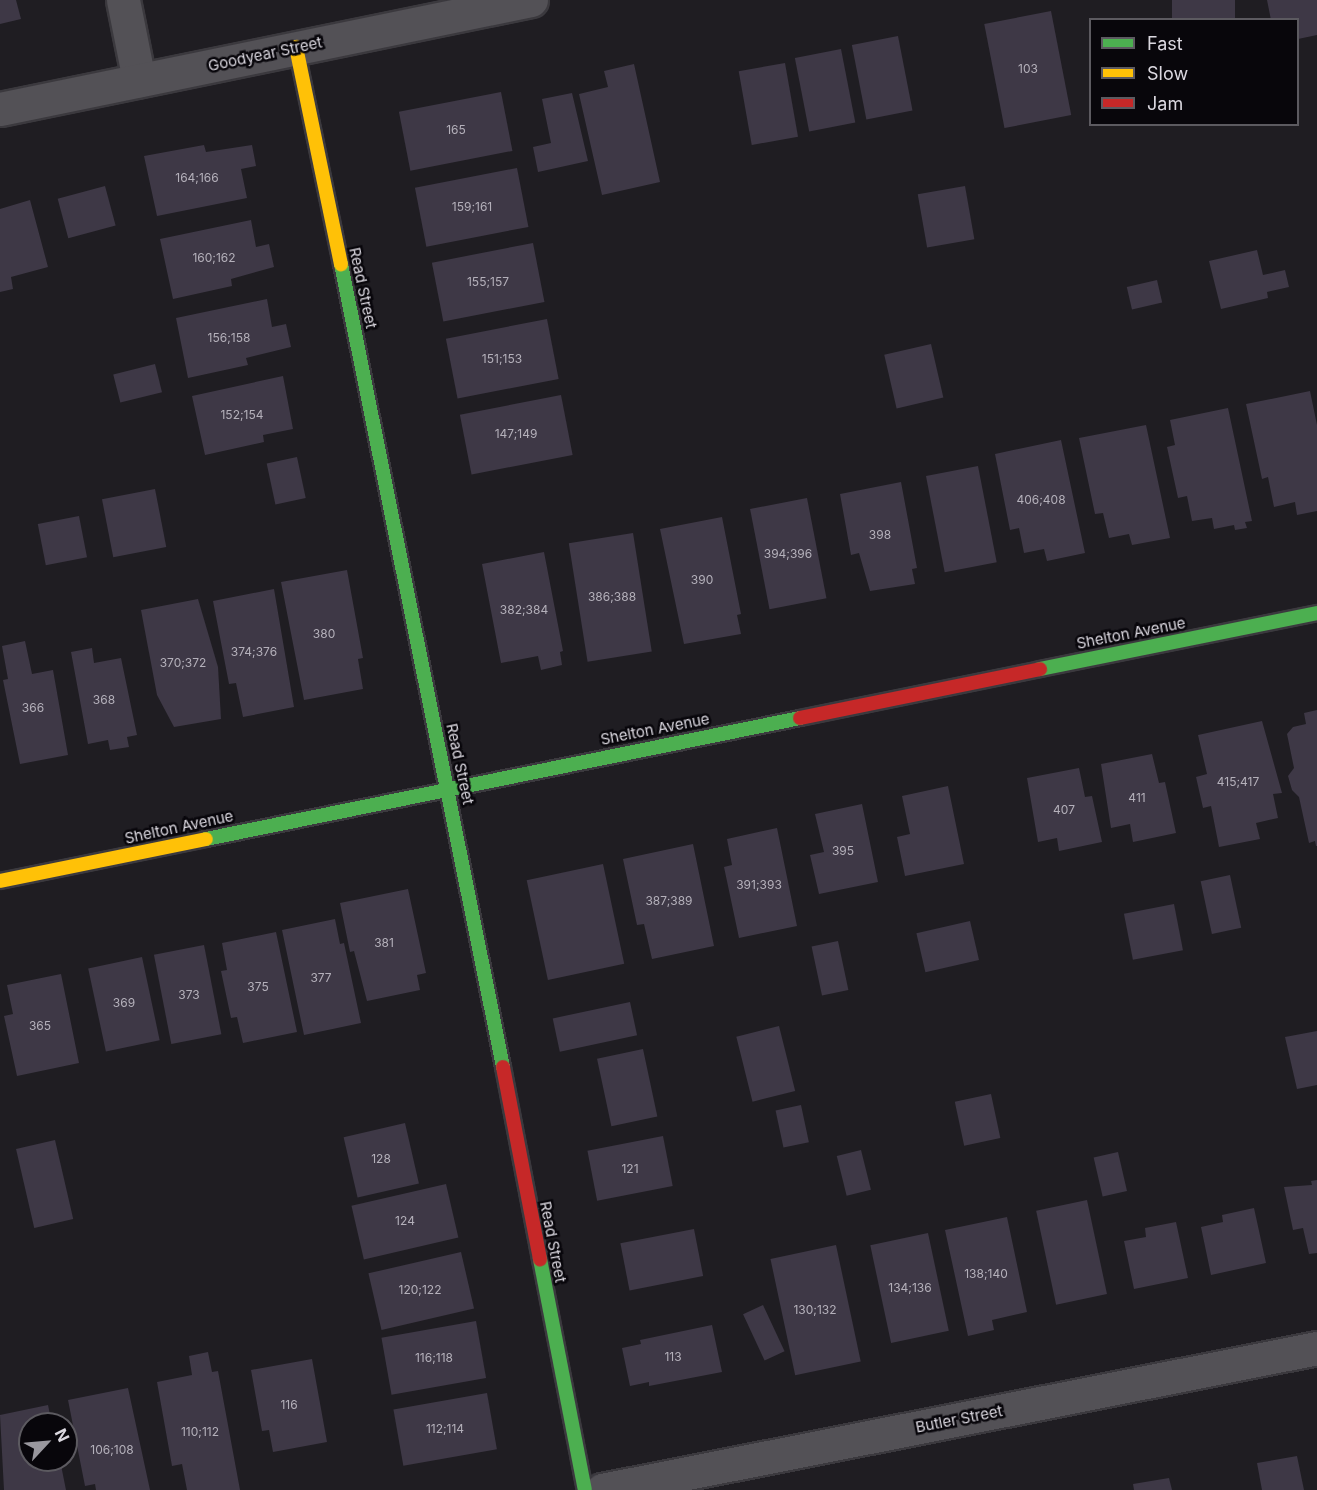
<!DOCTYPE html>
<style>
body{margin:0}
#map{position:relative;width:1317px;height:1490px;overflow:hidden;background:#1f1d22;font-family:Inter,sans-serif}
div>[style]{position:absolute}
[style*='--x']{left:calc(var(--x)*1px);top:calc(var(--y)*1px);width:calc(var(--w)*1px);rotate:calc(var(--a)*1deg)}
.building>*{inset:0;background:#3e3846;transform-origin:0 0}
.roads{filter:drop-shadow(2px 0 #3b393e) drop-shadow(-2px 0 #3b393e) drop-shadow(0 2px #3b393e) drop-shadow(0 -2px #3b393e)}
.street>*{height:33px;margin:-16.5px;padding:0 16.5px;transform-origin:16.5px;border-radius:16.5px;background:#535156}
.fast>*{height:14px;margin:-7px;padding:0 7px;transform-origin:7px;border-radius:7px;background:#4caf50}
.slow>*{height:14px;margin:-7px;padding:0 7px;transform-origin:7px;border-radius:7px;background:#ffc107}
.jam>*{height:14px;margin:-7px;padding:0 7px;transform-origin:7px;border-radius:7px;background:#c62828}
span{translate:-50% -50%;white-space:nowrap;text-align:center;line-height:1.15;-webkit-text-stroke:5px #08060b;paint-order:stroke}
.number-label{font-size:12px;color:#b4b0ba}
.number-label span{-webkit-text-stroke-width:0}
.street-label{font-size:15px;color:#dbd8e0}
.legend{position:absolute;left:1089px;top:18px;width:210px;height:108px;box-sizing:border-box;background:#08060b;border:2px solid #5c5a60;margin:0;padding:8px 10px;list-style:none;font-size:18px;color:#dbd8e0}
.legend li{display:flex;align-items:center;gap:12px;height:30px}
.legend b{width:30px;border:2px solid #5c5a60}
.north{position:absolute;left:18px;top:1412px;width:60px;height:60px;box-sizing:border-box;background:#08060b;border:2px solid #5c5a60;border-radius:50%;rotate:64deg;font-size:16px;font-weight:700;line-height:24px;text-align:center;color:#dbd8e0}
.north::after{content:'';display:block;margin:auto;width:21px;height:27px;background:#99979e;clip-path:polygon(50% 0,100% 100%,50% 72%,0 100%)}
</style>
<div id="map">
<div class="building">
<i style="clip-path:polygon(0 0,16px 0,21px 19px,0 24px)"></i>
<i style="left:1172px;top:0;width:63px;height:20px"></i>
<i style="clip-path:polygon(1267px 0,1317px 0,1317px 35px,1298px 39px,1298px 20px,1271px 20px)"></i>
<i style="left:1051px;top:11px;width:106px;height:68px;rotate:79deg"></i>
<i style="left:898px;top:36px;width:76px;height:47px;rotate:79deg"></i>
<i style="left:841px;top:49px;width:75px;height:47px;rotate:79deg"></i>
<i style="left:785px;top:63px;width:75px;height:47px;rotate:80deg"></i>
<i style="clip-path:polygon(634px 64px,660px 182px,602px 195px,579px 94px,608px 87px,604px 71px)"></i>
<i style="left:501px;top:92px;width:60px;height:104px;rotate:79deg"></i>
<i style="clip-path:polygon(572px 93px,588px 161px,538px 172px,533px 147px,551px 143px,542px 99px)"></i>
<i style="clip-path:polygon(204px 145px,206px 152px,252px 145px,256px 166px,241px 169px,247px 198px,157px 216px,144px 156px)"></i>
<i style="left:517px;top:168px;width:60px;height:104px;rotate:79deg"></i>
<i style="left:105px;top:186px;width:41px;height:49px;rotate:75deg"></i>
<i style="left:965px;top:186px;width:54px;height:48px;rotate:80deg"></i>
<i style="clip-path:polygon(30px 200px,48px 267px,11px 277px,13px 289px,0 292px,0 209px)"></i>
<i style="clip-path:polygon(251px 220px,256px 247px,269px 244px,274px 267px,231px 279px,232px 286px,173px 299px,160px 239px)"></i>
<i style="left:533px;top:243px;width:60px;height:103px;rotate:79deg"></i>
<i style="clip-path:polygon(1257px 250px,1263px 275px,1285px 270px,1289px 287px,1267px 292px,1268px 298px,1221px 309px,1209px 261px)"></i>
<i style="left:1157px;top:280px;width:23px;height:31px;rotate:77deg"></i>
<i style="clip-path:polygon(267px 299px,272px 327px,286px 324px,291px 347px,246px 358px,248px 365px,188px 378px,176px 318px)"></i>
<i style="left:547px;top:319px;width:61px;height:103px;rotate:79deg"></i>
<i style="left:931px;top:344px;width:55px;height:48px;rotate:77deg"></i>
<i style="left:155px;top:364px;width:29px;height:43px;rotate:76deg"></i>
<i style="clip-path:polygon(283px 376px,293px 429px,263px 435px,264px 442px,205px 455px,192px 396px)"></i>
<i style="clip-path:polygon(1310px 391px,1317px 425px,1317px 511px,1297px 515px,1295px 502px,1274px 507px,1268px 477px,1262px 479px,1246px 404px)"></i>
<i style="left:561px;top:395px;width:61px;height:103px;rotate:79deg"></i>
<i style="clip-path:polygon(1228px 408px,1252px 521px,1245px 522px,1247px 528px,1235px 530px,1234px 525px,1214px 529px,1212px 518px,1192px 521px,1187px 496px,1178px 498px,1167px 447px,1175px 445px,1170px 420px)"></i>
<i style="clip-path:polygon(1146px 425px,1170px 538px,1132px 545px,1129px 534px,1109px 538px,1103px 513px,1095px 514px,1079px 438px)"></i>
<i style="clip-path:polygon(1061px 440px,1085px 553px,1047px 561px,1044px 549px,1024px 553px,1019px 528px,1010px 530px,995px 454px)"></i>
<i style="left:297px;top:457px;width:42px;height:31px;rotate:78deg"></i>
<i style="left:978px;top:466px;width:98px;height:53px;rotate:79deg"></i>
<i style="clip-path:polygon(901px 482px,917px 568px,912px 569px,915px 584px,870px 591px,859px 553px,851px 555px,840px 494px)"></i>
<i style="left:155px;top:489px;width:59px;height:54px;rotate:79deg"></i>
<i style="left:807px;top:498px;width:102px;height:58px;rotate:79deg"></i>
<i style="left:79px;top:516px;width:42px;height:42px;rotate:79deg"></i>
<i style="clip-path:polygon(722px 517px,741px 614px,737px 615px,741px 634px,684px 644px,660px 529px)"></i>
<i style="left:633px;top:533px;width:120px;height:65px;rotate:81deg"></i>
<i style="clip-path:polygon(544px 552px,563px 651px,560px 652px,562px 665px,541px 670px,538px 656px,501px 663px,482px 564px)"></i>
<i style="clip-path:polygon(347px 570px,363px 658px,358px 659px,363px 689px,304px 700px,281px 582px)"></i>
<i style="clip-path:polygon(274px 589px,294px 707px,243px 717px,236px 683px,229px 684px,213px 601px)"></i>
<i style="clip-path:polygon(198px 599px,218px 667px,221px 719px,174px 727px,157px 695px,141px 610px)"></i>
<i style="clip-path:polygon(25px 641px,32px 674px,53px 670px,68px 755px,20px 764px,3px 680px,8px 679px,2px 646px)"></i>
<i style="clip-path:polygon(92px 648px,94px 663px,121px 658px,137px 735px,127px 737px,129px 747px,110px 750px,108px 740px,88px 744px,71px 652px)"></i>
<i style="clip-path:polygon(1317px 710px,1317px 846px,1316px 846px,1315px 841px,1309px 843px,1299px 797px,1292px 790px,1288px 776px,1294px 768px,1287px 734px,1293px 727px,1306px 724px,1304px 713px)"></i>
<i style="clip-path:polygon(1262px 721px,1282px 793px,1273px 794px,1278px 818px,1256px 823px,1260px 839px,1219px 847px,1211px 806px,1203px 808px,1196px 777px,1207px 774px,1198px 735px)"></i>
<i style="clip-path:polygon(1152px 754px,1159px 783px,1165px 782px,1176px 833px,1133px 842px,1130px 824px,1111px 828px,1101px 764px)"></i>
<i style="clip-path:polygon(1079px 768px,1085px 797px,1092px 796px,1102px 842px,1059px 851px,1057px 838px,1038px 842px,1027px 778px)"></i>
<i style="clip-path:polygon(948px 786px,964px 864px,905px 876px,897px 837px,910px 834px,902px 796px)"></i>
<i style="clip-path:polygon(862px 804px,878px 882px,819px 894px,810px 855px,824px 852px,815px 814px)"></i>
<i style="clip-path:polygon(777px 828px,797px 926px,739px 938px,724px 867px,732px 865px,727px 839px)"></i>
<i style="clip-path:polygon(693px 844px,714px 946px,652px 959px,644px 924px,637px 925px,623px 859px)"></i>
<i style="left:603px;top:864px;width:102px;height:78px;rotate:78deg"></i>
<i style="left:1230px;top:875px;width:54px;height:30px;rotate:78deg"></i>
<i style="clip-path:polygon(408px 889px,426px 973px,417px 975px,420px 990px,367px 1001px,354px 951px,350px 952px,340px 903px)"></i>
<i style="left:1174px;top:904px;width:47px;height:51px;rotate:79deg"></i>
<i style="clip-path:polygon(335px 919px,340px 944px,344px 943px,361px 1023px,304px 1035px,282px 930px)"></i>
<i style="left:970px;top:921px;width:40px;height:55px;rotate:77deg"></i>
<i style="clip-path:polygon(276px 932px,297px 1032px,243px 1043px,237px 1017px,231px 1018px,221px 971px,227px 970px,222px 943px)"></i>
<i style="left:838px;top:941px;width:50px;height:27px;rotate:78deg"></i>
<i style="left:204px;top:945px;width:91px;height:51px;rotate:79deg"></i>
<i style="left:142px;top:957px;width:85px;height:55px;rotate:78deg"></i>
<i style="clip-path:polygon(61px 974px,79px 1063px,17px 1076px,4px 1016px,13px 1014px,7px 985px)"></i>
<i style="left:630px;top:1002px;width:34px;height:79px;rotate:78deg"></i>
<i style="left:779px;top:1026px;width:67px;height:44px;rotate:76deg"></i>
<i style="clip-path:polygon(1317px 1031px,1317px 1085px,1297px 1089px,1285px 1037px)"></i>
<i style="left:643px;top:1049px;width:69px;height:47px;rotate:78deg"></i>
<i style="left:991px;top:1094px;width:45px;height:37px;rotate:78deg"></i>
<i style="left:801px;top:1105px;width:38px;height:26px;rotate:78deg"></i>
<i style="left:405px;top:1123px;width:62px;height:63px;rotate:77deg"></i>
<i style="left:663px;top:1136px;width:51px;height:77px;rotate:79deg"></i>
<i style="left:55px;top:1140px;width:81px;height:40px;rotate:77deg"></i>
<i style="left:861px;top:1150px;width:41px;height:25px;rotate:76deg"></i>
<i style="left:1118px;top:1152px;width:40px;height:25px;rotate:77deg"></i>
<i style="clip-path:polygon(1317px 1180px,1317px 1253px,1309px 1254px,1303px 1228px,1293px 1230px,1284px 1187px,1312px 1185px,1311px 1181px)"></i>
<i style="left:446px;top:1184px;width:55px;height:97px;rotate:77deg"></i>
<i style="left:1087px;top:1200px;width:96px;height:52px;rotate:78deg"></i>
<i style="clip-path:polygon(1254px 1208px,1266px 1263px,1211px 1275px,1201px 1227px,1223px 1222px,1222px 1215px)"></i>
<i style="clip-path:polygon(1007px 1217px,1027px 1312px,992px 1320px,994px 1330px,968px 1336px,945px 1230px)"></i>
<i style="clip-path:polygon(1176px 1222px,1188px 1278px,1134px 1289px,1124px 1241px,1146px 1237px,1145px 1228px)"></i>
<i style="left:694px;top:1229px;width:48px;height:75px;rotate:79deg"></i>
<i style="left:928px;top:1233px;width:100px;height:59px;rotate:78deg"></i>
<i style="left:836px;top:1245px;width:119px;height:67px;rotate:78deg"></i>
<i style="left:461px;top:1252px;width:58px;height:95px;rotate:77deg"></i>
<i style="left:763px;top:1305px;width:51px;height:22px;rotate:65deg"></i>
<i style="left:476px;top:1321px;width:58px;height:96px;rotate:80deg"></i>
<i style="clip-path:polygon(712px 1325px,722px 1372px,649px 1386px,649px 1382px,630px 1386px,622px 1348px,641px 1344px,640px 1340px)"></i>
<i style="clip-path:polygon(208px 1352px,212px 1372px,218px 1371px,240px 1490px,187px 1490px,182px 1464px,172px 1466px,157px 1382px,192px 1375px,189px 1356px)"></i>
<i style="clip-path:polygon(312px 1359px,327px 1442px,273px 1452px,269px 1430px,262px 1431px,251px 1370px)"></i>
<i style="clip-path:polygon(128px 1388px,150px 1490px,96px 1490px,95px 1484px,85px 1486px,68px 1400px)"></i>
<i style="left:487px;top:1393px;width:57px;height:95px;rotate:80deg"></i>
<i style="clip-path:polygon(48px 1405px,52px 1424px,30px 1424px,30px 1460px,60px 1460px,66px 1490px,4px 1490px,0 1415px)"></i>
<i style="clip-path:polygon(1297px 1456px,1304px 1490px,1262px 1490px,1257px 1463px)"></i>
<i style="clip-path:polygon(1169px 1478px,1172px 1490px,1134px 1490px,1133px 1484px)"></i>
</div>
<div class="roads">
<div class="street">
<i style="--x:123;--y:0;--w:82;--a:78.7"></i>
<i style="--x:0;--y:109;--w:542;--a:-11.6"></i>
<i style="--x:602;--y:1490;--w:729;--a:-11.23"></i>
</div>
<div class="fast">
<i style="--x:341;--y:264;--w:819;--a:78.59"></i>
<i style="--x:1040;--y:669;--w:283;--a:-11.4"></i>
<i style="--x:206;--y:839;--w:606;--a:-11.51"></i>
<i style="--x:540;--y:1259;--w:235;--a:79"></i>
</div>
<div class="slow">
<i style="--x:296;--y:47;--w:222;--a:78.3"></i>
<i style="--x:0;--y:881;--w:210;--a:-11.5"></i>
</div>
<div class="jam">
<i style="--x:800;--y:718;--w:245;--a:-11.5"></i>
<i style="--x:503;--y:1067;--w:196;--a:79.1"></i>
</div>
</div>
<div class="number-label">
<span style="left:1028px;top:69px">103</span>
<span style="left:456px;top:130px">165</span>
<span style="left:197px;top:178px">164;166</span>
<span style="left:472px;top:207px">159;161</span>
<span style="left:214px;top:258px">160;162</span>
<span style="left:488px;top:282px">155;157</span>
<span style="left:229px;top:338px">156;158</span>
<span style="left:502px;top:359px">151;153</span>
<span style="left:242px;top:415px">152;154</span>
<span style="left:516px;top:434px">147;149</span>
<span style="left:1041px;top:500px">406;408</span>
<span style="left:880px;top:535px">398</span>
<span style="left:788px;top:554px">394;396</span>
<span style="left:702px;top:580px">390</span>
<span style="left:612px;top:597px">386;388</span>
<span style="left:524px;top:610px">382;384</span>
<span style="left:324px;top:634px">380</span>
<span style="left:254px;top:652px">374;376</span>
<span style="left:183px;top:663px">370;372</span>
<span style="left:104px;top:700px">368</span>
<span style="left:33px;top:708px">366</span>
<span style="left:1238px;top:782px">415;417</span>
<span style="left:1137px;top:798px">411</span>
<span style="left:1064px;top:810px">407</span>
<span style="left:843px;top:851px">395</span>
<span style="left:759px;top:885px">391;393</span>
<span style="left:669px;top:901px">387;389</span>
<span style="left:384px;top:943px">381</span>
<span style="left:321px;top:978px">377</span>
<span style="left:258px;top:987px">375</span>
<span style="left:189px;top:995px">373</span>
<span style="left:124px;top:1003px">369</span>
<span style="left:40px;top:1026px">365</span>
<span style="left:381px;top:1159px">128</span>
<span style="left:630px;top:1169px">121</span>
<span style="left:405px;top:1221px">124</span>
<span style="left:986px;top:1274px">138;140</span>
<span style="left:910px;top:1288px">134;136</span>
<span style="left:420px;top:1290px">120;122</span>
<span style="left:815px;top:1310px">130;132</span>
<span style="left:673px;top:1357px">113</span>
<span style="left:434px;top:1358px">116;118</span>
<span style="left:289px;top:1405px">116</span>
<span style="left:445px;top:1429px">112;114</span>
<span style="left:200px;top:1432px">110;112</span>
<span style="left:112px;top:1450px">106;108</span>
</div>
<div class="street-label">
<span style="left:265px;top:54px;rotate:-12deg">Goodyear Street</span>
<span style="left:363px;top:288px;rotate:78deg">Read Street</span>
<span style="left:1131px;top:633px;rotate:-11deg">Shelton Avenue</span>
<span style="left:655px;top:729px;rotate:-11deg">Shelton Avenue</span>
<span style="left:460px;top:764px;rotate:78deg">Read Street</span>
<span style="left:179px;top:827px;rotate:-12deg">Shelton Avenue</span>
<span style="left:553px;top:1242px;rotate:79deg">Read Street</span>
<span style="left:959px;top:1419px;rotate:-11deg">Butler Street</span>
</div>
<ul class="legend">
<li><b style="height:8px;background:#4caf50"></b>Fast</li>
<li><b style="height:8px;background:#ffc107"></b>Slow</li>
<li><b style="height:8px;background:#c62828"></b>Jam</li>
</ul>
<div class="north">N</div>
</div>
